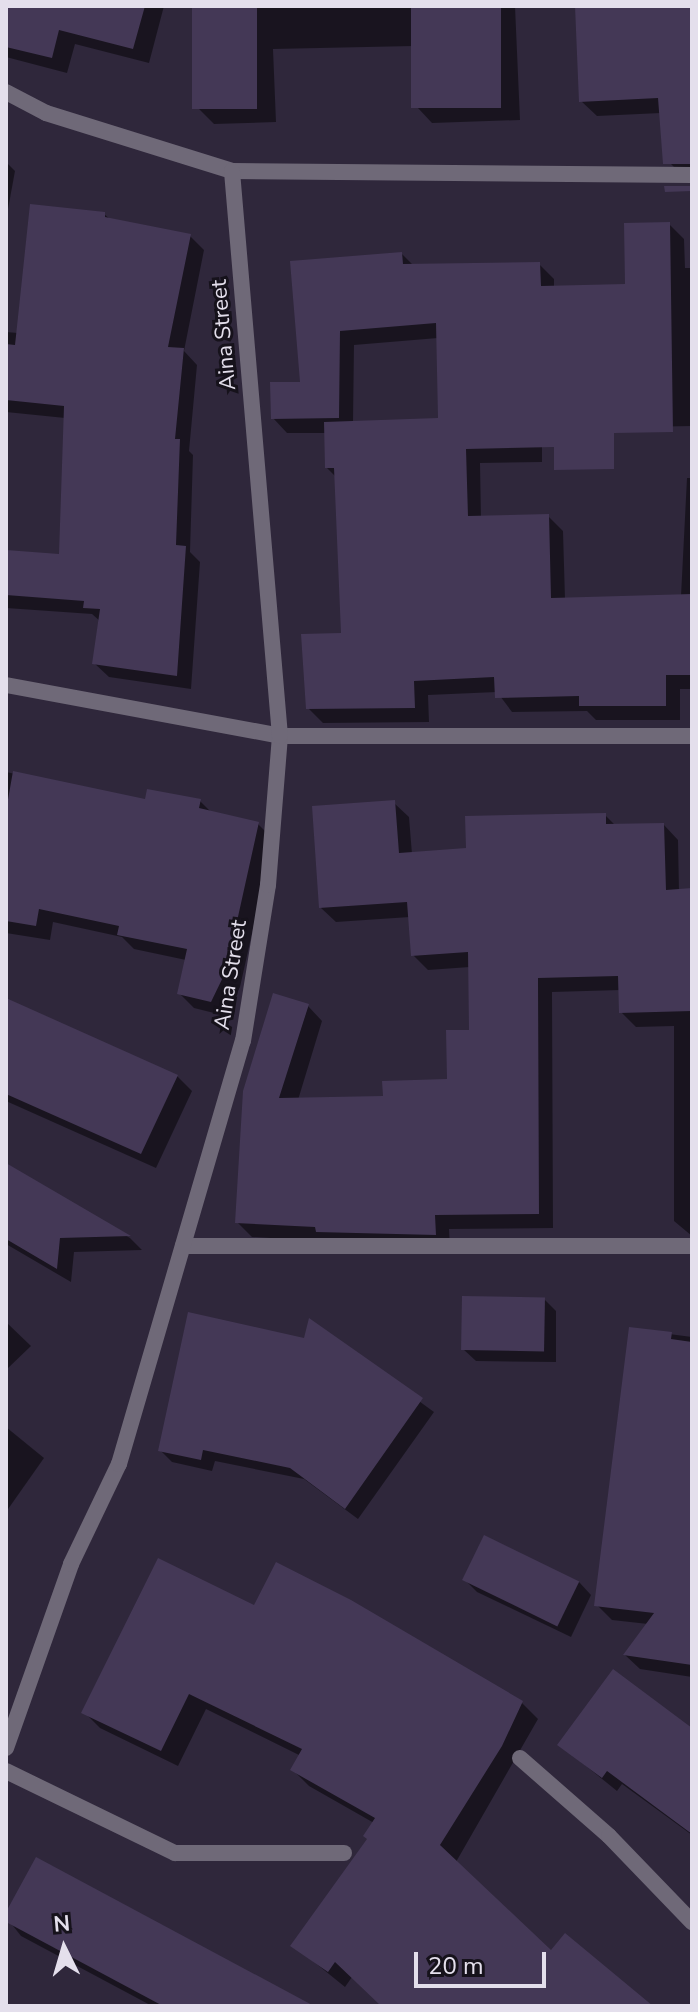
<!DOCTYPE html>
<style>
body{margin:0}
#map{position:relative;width:698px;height:2012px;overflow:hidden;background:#2f273b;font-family:"Nunito Sans",sans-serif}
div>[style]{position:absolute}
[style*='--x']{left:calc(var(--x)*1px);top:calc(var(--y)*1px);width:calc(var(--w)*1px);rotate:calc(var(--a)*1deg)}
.shadow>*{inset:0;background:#0007}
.building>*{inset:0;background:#443856;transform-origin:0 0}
.minor>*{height:16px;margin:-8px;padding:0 8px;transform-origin:8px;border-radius:8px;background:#6f6978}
span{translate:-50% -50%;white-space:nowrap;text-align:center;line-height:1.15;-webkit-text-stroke:6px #16121b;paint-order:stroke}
.street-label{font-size:22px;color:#e4dfec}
.frame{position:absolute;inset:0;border:8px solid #e4dfec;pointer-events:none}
.north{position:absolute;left:24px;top:1908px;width:80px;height:80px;-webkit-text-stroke:6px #16121b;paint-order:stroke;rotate:355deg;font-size:22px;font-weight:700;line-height:32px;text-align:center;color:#e4dfec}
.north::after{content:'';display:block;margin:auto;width:28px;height:36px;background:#e4dfec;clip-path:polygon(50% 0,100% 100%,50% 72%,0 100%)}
.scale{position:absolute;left:414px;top:1952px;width:132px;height:36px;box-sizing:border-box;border:4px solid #e4dfec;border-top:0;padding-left:10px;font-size:24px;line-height:28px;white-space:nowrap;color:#e4dfec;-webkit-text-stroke:6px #16121b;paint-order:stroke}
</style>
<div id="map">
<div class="shadow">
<i style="clip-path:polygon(6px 6px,164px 6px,149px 63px,75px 44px,67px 73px,6px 57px)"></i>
<i style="clip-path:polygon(194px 6px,515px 6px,520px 120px,432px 123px,417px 107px,414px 46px,273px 49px,276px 122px,214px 124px,198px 108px)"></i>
<i style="clip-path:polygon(577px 6px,692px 6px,692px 172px,680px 173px,664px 157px,661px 113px,597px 116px,581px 101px)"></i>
<i style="clip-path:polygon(6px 162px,15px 171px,6px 220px)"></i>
<i style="clip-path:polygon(104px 214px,111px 220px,190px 236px,204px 250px,184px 351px,197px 365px,189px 451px,193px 455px,190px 552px,200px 562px,191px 689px,109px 677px,94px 663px,101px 622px,92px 614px,6px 608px,6px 552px,61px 557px,65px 418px,6px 412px,6px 332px,18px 333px)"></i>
<i style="clip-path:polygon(evenodd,669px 224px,684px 239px,685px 268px,692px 268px,692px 426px,542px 429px,542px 462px,480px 463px,481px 518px,548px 516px,563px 531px,565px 599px,681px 596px,687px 478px,692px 478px,692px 689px,680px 689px,680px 720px,596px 720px,587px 711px,512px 712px,497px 692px,428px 695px,429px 722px,323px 723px,308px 708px,343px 635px,336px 477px,327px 468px,326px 433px,287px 433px,273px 418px,302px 384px,292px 263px,402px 254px,414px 266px,539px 264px,554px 279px,554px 287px,627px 286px,669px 224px,438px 338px,440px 420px,353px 423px,354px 345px,438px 338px)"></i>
<i style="clip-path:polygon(6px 772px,146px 801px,200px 801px,212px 813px,258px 824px,273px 839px,240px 987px,226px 1016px,194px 1008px,179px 993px,186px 960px,134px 949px,122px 937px,53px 922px,50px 940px,6px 933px)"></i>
<i style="clip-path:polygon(394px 803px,409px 817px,412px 854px,468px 850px,605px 815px,615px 825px,664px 825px,678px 840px,679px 891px,692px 890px,692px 1236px,674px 1221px,674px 1026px,636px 1027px,621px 1012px,621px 990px,552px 992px,553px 1228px,449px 1229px,450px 1249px,252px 1237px,237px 1222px,308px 1006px,322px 1021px,298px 1100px,385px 1098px,449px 1081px,471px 1032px,470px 967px,428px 970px,413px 955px,410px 917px,336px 922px,321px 908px)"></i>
<i style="clip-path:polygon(6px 1000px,177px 1076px,192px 1091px,156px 1168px,6px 1101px)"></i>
<i style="clip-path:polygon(6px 1165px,130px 1238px,142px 1250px,74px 1252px,71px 1282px,6px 1244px)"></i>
<i style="clip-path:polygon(544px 1299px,556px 1311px,556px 1362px,476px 1361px,463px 1349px)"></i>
<i style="clip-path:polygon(6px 1322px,31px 1346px,6px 1370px)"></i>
<i style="clip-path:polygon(310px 1322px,434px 1412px,358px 1519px,304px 1479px,215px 1461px,212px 1471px,172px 1462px,160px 1450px,306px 1340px)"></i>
<i style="clip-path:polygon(631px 1329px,692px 1337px,692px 1677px,640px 1669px,625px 1655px,648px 1624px,612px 1620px,597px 1605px)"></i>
<i style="clip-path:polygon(6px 1427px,44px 1458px,6px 1512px)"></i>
<i style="clip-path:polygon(465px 1580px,579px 1582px,591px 1595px,571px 1637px,477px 1592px)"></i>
<i style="clip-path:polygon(255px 1608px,522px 1703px,538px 1719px,456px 1862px,551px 1953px,652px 2006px,383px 2006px,352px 1977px,345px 1987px,293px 1945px,369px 1839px,374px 1823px,309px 1786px,293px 1770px,301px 1756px,206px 1709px,178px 1766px,100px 1728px,84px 1712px)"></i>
<i style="clip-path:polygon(692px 1730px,692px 1835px,622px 1784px,617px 1791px,560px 1745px)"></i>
<i style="clip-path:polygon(6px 1917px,299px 2006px,152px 2006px,21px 1936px)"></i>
</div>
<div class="building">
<i style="clip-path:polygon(6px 6px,145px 6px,133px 49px,59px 30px,52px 58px,6px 47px)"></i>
<i style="left:192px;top:6px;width:65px;height:103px"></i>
<i style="left:411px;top:6px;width:90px;height:102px"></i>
<i style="clip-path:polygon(575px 6px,692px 6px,692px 164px,663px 164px,658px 98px,579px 102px)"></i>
<i style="clip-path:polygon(664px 186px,692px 186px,692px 191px,665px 192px)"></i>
<i style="clip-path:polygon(30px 204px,105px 212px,105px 217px,191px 234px,168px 347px,184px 348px,175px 439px,180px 439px,176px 545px,186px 546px,177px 676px,92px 664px,100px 609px,83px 608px,84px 601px,6px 595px,6px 550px,59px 554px,64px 406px,6px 400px,6px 344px,15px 345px)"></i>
<i style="clip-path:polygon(670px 222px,673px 432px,614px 433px,614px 469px,554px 470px,554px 447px,466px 449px,468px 516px,549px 514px,551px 598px,692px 594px,692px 675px,666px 675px,666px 706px,579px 706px,579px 696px,495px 698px,494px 677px,414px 681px,415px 708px,306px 709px,301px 634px,341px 633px,334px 468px,325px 468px,324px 422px,438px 418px,436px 323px,340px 331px,339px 418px,271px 419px,270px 382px,300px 382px,290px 261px,402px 252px,403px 264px,540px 262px,541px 286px,625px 284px,624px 223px)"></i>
<i style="clip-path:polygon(13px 771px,145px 799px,147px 789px,201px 799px,199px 808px,259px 822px,226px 971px,211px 1002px,177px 994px,187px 949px,117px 935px,119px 926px,39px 909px,36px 926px,6px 921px,6px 811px)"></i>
<i style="clip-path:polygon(395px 800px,399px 853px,466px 848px,465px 816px,606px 813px,606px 824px,664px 823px,666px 890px,692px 888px,692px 1011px,619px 1013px,618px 976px,538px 978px,539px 1214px,435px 1215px,436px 1235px,316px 1232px,315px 1227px,235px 1223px,243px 1091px,273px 993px,309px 1004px,279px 1098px,383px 1096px,382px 1081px,447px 1079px,446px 1030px,469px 1030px,468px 952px,411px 956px,407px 902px,319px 908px,312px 806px)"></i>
<i style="clip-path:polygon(6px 998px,178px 1075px,141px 1154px,6px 1094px)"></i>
<i style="clip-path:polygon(6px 1163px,131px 1236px,60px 1238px,57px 1269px,6px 1239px)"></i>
<i style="left:462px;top:1296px;width:83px;height:54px;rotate:1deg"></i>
<i style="clip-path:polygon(188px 1312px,304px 1338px,309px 1318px,423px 1398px,345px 1509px,290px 1468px,203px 1450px,201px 1460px,158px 1451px)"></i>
<i style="clip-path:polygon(629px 1327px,672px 1332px,671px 1339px,692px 1342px,692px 1665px,623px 1655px,654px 1613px,594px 1606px)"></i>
<i style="left:484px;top:1535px;width:106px;height:50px;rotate:26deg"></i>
<i style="clip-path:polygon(158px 1558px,254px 1605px,276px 1562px,351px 1600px,523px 1701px,502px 1746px,440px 1845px,551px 1950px,565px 1933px,653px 2006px,381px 2006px,335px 1962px,328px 1972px,290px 1946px,367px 1839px,363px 1836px,375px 1818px,290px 1770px,302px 1749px,189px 1694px,161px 1751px,81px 1713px)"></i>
<i style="clip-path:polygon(613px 1669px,692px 1728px,692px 1834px,607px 1771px,602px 1778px,557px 1745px)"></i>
<i style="clip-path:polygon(36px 1857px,314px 2006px,163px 2006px,6px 1922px,6px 1912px)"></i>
</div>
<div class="minor">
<i style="--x:6;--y:92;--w:45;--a:27.7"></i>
<i style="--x:46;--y:113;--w:195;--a:17.3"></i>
<i style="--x:232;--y:171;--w:460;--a:0.5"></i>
<i style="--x:6;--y:685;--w:279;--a:10.5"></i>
<i style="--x:280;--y:736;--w:412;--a:0"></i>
<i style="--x:183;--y:1246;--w:509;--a:0"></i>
<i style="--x:6;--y:1748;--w:195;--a:-70.5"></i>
<i style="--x:71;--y:1564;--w:111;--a:-64.4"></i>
<i style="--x:119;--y:1464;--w:441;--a:-73.7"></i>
<i style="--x:243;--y:1041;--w:158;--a:-80.9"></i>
<i style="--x:268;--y:885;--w:149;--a:-85.4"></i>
<i style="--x:280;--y:736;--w:567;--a:-94.86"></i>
<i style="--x:520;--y:1758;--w:118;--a:41.2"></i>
<i style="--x:609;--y:1836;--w:120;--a:46"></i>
<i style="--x:6;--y:1771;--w:188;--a:25.9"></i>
<i style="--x:175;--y:1853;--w:169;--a:0"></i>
</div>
<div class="street-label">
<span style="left:224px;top:335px;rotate:-95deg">Aina Street</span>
<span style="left:231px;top:975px;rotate:-81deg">Aina Street</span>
</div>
<div class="frame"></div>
<div class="north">N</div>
<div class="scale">20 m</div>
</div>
